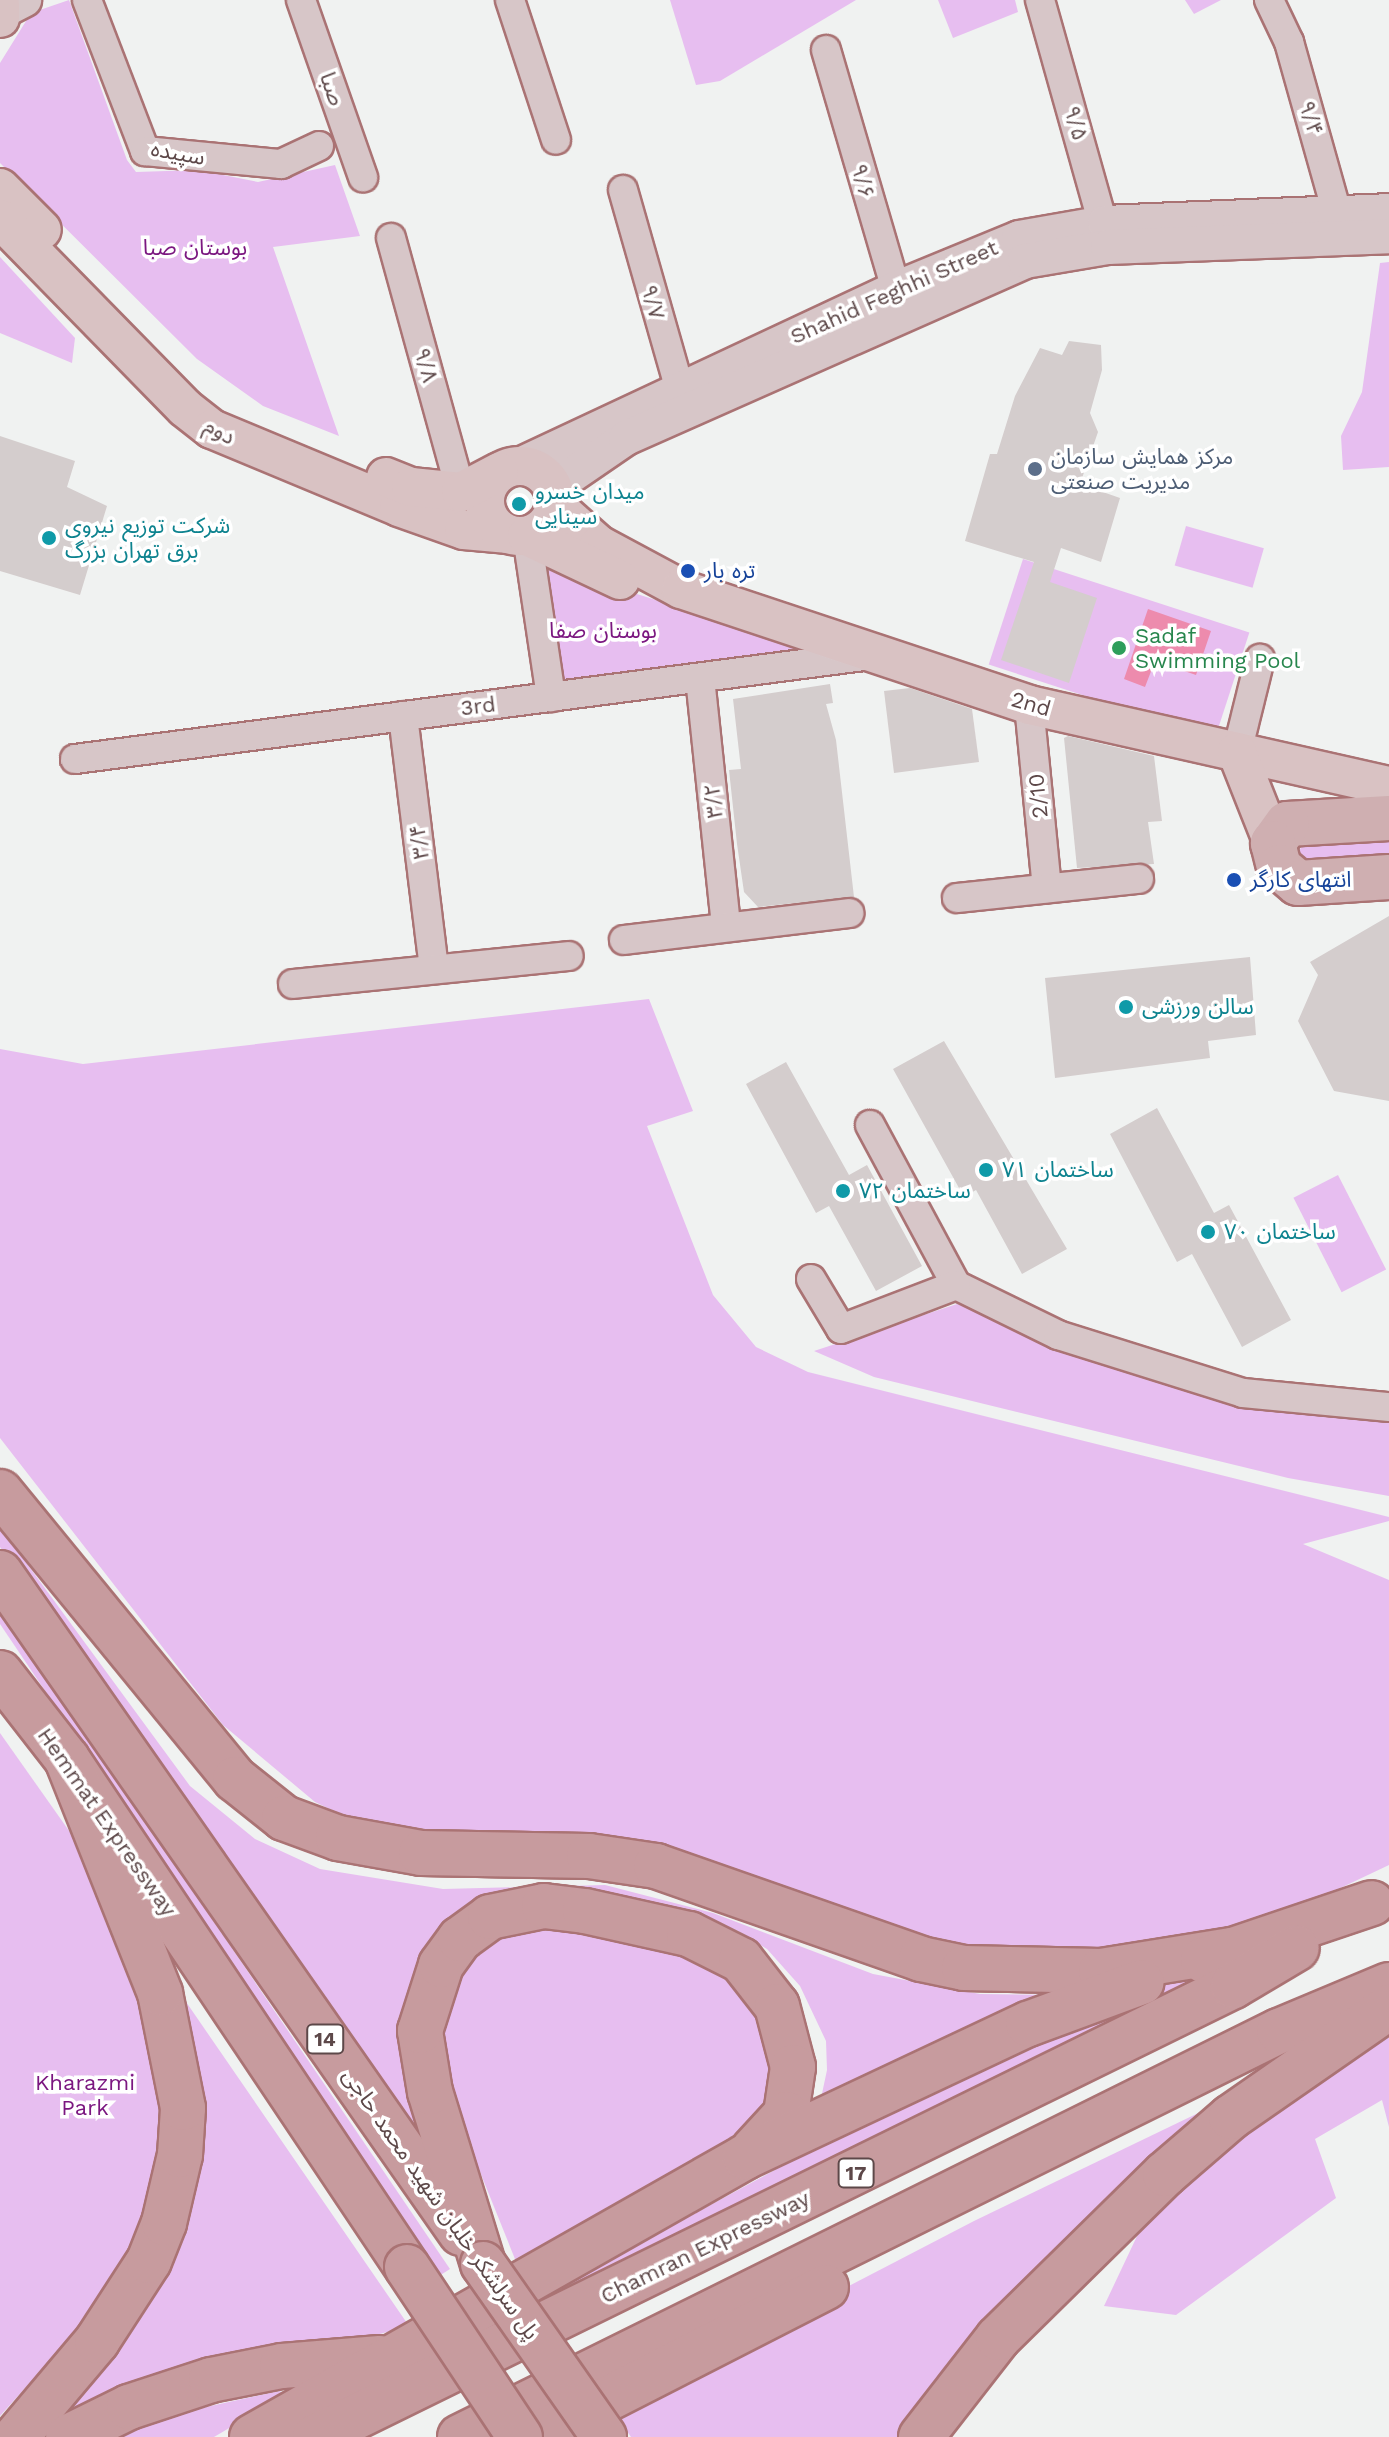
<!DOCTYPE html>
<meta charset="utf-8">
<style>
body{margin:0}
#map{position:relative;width:1389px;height:2437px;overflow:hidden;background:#f0f2f1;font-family:"Work Sans","Noto Sans Arabic",sans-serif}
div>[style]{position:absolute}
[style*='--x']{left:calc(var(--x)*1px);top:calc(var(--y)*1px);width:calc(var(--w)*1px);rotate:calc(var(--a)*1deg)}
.green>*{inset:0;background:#e7bef0;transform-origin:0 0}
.water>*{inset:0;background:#ed8bad}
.building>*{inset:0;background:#d4cdcd}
.roads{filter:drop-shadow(2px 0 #aa7374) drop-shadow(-2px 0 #aa7374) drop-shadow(0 2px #aa7374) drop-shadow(0 -2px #aa7374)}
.minor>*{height:28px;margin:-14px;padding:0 14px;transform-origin:14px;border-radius:14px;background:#d7c6c8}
.tertiary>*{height:34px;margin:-17px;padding:0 17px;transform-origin:17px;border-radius:17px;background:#d7c6c8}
.secondary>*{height:38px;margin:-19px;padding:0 19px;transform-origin:19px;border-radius:19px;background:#d9c2c3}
.secondary>.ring{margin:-19px;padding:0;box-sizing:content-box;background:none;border:38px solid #d9c2c3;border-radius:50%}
.primary>*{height:44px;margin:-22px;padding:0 22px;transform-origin:22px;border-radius:22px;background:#cfafb1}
.trunk>*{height:44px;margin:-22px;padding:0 22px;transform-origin:22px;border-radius:22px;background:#c79b9e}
.bridges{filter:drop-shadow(2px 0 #aa7374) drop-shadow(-2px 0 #aa7374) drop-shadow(0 2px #aa7374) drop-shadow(0 -2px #aa7374)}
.trunk-bridge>*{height:44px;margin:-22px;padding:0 22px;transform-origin:22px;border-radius:22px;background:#c79b9e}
.dots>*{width:22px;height:22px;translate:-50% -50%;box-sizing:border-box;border:4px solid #fff;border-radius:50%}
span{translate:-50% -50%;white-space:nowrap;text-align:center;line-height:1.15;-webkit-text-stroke:7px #fff;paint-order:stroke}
.shield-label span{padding:2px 6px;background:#fff;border:2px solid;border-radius:6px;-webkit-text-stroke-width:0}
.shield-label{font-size:20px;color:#5d4849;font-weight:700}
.street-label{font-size:22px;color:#5d4849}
.park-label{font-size:22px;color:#7b1780}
.service-label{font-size:22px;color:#4e5e75}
.left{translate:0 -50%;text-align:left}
.culture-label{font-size:22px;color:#0d838f}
.transit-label{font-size:22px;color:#164399}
.leisure-label{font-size:22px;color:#27864d}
</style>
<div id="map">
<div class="green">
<i style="clip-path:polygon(69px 0,127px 160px,136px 172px,198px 170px,258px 182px,335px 165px,360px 236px,273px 247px,339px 436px,263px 406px,197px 359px,0 163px,0 63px,31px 13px)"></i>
<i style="clip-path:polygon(670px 0,856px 0,720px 81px,696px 85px)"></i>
<i style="clip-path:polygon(938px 0,1015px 0,1018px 12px,953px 38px)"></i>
<i style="clip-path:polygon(1185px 0,1221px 0,1194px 14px)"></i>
<i style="clip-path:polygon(0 257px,75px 338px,72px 363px,0 333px)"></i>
<i style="clip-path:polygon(1389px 262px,1389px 467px,1343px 470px,1341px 436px,1362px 392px,1380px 263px)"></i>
<i style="left:1186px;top:526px;width:81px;height:41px;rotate:16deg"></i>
<i style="left:1023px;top:559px;width:238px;height:111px;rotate:18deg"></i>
<i style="clip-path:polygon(548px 566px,815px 650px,564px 681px)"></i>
<i style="clip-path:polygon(1389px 834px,1389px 871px,1306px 875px,1298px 852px,1306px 841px)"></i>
<i style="clip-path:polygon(649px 999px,693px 1111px,647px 1126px,713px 1295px,756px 1347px,808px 1372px,1389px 1517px,1389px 1521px,1303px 1544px,1389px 1580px,1389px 1865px,1271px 1921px,1215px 1939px,1024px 1962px,346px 1817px,315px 1802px,223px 1725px,0 1438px,0 1049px,83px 1064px)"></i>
<i style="left:1338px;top:1175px;width:106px;height:50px;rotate:63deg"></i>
<i style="clip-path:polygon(957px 1304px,1193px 1391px,1389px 1414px,1389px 1496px,1288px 1478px,874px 1377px,814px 1351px)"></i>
<i style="clip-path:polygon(0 1527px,190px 1786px,255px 1839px,320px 1869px,443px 1889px,605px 1885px,713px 1913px,873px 1974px,980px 1994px,1064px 1995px,1238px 1967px,554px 2301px,551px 2291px,775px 2170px,816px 2122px,827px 2070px,826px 2041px,800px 1986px,767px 1949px,738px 1931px,704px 1918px,611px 1900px,422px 1961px,405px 2003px,399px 2048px,417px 2128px,0 1547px)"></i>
<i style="clip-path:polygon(0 1607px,450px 2269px,439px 2276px,0 1624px)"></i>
<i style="clip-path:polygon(0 1733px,96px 1869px,154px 2013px,167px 2164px,112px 2291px,0 2416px)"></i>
<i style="clip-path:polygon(533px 1922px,703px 1956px,750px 1997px,770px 2050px,772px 2093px,756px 2130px,519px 2269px,439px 2070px,440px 2002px,464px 1954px)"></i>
<i style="clip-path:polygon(182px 1996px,409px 2326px,78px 2417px,46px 2437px,35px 2437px,143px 2308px)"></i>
<i style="clip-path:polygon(1389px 2029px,1389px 2127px,1382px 2100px,1315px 2139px,1336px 2198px,1176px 2315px,1104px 2306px,1147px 2215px,1253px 2118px)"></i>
<i style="clip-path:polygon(1294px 2067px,902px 2437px,631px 2437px,612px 2409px,974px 2221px)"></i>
<i style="clip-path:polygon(279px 2391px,287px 2394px,214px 2437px,107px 2437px,138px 2422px)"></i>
</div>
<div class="water">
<i style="clip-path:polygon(1148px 609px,1211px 631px,1196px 675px,1155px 661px,1145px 687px,1124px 679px)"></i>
</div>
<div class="building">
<i style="clip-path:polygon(1069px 341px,1101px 345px,1102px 370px,1090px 413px,1098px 432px,1080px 484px,1120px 498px,1101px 562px,1061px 548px,1050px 582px,1097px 598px,1069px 683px,1001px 660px,1034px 562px,965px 541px,990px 454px,997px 454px,1015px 396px,1040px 348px,1062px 355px)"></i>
<i style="clip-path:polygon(0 436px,75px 461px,67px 487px,107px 506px,80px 595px,0 571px)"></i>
<i style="clip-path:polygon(830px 684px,833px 703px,826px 704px,836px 740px,854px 897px,758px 907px,744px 892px,737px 844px,729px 770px,741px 769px,733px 699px)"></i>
<i style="clip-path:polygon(910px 688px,972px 709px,979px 762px,894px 773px,884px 691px)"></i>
<i style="clip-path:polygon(1068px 736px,1154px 756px,1162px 821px,1148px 822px,1154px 864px,1077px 868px,1064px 738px)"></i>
<i style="clip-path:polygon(1389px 916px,1389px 1101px,1334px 1091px,1298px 1021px,1318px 975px,1310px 962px)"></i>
<i style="clip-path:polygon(1250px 957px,1256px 1035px,1208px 1041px,1210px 1058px,1055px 1078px,1045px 978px)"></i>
<i style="clip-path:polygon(944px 1041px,1067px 1249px,1022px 1274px,976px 1190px,964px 1197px,893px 1069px)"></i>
<i style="clip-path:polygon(786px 1062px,849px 1175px,867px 1165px,922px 1266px,876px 1291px,829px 1206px,816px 1213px,746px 1084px)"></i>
<i style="clip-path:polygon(1157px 1108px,1214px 1213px,1229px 1205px,1291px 1320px,1242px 1347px,1192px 1254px,1177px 1262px,1110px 1134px)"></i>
</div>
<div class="roads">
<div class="minor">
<i style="--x:87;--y:0;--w:162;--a:69"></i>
<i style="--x:145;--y:151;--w:137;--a:5.5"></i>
<i style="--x:281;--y:164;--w:42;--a:-25.3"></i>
<i style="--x:301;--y:0;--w:188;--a:70.7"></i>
<i style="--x:510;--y:0;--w:147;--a:71.8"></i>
<i style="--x:1040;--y:0;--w:251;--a:74.3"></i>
<i style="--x:1269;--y:0;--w:47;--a:64.5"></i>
<i style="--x:1289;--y:42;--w:196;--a:74.3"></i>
<i style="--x:826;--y:50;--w:271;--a:73.7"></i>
<i style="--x:623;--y:190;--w:227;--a:74.1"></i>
<i style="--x:391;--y:238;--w:263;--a:74.6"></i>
<i style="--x:527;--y:536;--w:163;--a:81.5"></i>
<i style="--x:700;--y:678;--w:248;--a:84"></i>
<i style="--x:1029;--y:705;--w:184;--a:84.4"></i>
<i style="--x:403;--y:716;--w:253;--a:83"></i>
<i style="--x:1237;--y:752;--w:96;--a:-76.1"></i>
<i style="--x:75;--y:759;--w:803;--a:-7.44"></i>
<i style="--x:957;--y:898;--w:183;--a:-6"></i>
<i style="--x:624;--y:940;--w:227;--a:-6.8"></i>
<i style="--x:293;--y:984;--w:277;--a:-5.8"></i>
<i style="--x:870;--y:1125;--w:182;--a:61.7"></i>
<i style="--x:956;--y:1285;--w:114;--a:26.1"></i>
<i style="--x:1058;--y:1335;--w:194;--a:17.4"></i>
<i style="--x:1243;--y:1393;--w:147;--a:5.5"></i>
<i style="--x:811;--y:1279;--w:58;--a:59"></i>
<i style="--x:841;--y:1329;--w:123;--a:-20.9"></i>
</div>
<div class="tertiary">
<i style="--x:2;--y:11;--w:25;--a:-27"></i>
<i style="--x:520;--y:465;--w:412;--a:-25.1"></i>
<i style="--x:893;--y:290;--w:136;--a:-22.4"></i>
<i style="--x:1019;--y:238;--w:87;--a:-9.9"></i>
<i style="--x:1105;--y:223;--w:284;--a:-2.4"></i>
<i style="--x:553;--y:488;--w:88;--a:-34.4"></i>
<i style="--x:626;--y:438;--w:436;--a:-23.9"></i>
<i style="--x:1025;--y:261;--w:84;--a:-9.6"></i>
<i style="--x:1108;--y:247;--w:281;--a:-2.2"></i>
</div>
<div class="secondary">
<i style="--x:0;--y:4;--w:14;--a:90"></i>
<i style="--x:0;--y:188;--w:59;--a:45"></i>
<i style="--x:0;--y:219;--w:264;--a:45.6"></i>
<i style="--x:185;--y:408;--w:34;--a:38"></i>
<i style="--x:212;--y:429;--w:203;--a:22.6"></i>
<i style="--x:399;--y:507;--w:69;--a:19.5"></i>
<i style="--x:464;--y:530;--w:42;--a:5.4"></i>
<i class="ring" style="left:485px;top:466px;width:32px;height:32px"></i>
<i style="--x:386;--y:477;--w:27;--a:22"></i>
<i style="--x:411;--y:487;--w:50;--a:5.7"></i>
<i style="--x:461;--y:492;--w:43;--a:-27.8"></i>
<i style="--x:555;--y:506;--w:59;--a:41.6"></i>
<i style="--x:599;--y:545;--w:93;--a:28.2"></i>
<i style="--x:681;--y:589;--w:367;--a:18.4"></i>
<i style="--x:1029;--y:705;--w:369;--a:12.7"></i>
<i style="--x:527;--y:536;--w:103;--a:25.3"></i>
<i style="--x:1237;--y:752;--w:98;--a:68.4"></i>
</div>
<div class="primary">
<i style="--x:1389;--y:818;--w:102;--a:176.6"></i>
<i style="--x:1287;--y:824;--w:24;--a:126"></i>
<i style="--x:1273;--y:843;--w:25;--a:76"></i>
<i style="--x:1279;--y:867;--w:25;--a:40"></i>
<i style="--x:1298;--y:883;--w:91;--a:-3.8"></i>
</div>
<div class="trunk">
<i style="--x:0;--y:1492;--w:371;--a:50.7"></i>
<i style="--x:235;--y:1779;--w:63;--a:38.5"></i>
<i style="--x:284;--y:1818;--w:58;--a:20.3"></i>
<i style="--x:338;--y:1838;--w:84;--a:10.2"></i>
<i style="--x:421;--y:1853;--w:168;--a:1"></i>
<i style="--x:589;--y:1856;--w:68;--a:8.5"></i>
<i style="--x:656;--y:1866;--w:281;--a:19.3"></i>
<i style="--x:921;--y:1959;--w:44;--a:11.8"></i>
<i style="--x:964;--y:1968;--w:137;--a:1.3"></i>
<i style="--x:1101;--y:1971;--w:132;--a:-9.2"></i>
<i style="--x:0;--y:1573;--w:805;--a:55.07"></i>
<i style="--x:0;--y:1673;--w:109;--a:52.1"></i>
<i style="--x:67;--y:1759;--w:611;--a:56.21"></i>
<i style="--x:1203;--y:1960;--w:178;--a:-18.6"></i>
<i style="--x:483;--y:2264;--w:180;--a:-107.1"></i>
<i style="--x:430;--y:2092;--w:62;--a:-99.3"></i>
<i style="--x:420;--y:2031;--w:69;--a:-72.3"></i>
<i style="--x:441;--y:1965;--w:32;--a:-54"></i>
<i style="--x:460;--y:1939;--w:37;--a:-36"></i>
<i style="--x:490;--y:1917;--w:55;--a:-11.5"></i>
<i style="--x:544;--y:1906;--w:41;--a:7"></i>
<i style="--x:585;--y:1911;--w:107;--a:12.5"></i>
<i style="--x:689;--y:1934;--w:58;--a:26.6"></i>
<i style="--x:741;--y:1960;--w:58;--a:52"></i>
<i style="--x:777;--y:2006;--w:63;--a:75.3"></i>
<i style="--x:793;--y:2067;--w:48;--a:98.5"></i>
<i style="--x:786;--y:2114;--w:49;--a:132.5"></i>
<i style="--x:16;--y:2437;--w:126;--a:-49.8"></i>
<i style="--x:97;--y:2341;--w:95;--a:-57"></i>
<i style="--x:149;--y:2261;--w:41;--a:-68.5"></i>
<i style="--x:164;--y:2223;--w:70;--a:-76.8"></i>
<i style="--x:180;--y:2155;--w:47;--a:-86.3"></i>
<i style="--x:183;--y:2108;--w:117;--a:-101.3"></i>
<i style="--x:160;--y:1993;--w:252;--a:-111.7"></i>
<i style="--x:68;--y:2437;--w:68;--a:-26.2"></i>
<i style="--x:129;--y:2407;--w:86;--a:-18.2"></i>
<i style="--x:211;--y:2380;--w:72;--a:-11.2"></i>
<i style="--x:282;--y:2366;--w:98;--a:-4.7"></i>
<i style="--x:252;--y:2437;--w:567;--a:-29.59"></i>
<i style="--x:745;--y:2157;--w:313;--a:-25.2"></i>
<i style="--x:1028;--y:2024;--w:121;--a:-20.2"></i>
<i style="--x:315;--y:2437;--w:1023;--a:-26.16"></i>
<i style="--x:1233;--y:1986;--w:74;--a:-30.7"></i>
<i style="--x:460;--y:2437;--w:914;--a:-26.37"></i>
<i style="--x:1279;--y:2031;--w:119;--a:-22.7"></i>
<i style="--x:533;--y:2437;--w:329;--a:-27.1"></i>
<i style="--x:921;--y:2437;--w:125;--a:-52.1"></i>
<i style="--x:998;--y:2338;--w:234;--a:-44.5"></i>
<i style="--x:1165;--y:2174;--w:87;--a:-40.8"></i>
<i style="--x:1231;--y:2117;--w:193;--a:-34.8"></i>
</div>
</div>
<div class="bridges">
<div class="trunk-bridge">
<i style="--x:483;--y:2264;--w:211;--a:55"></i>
<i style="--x:407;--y:2267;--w:204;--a:56.4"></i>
</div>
</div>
<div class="dots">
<i style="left:1035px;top:469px;background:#5c6f8a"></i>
<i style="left:519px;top:504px;background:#0f9aa8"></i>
<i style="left:49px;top:538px;background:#0f9aa8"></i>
<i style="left:688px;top:571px;background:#1a4fb4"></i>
<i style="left:1119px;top:648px;background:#2e9e5b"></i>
<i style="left:1234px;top:880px;background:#1a4fb4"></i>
<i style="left:1126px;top:1007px;background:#0f9aa8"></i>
<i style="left:986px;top:1170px;background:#0f9aa8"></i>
<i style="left:843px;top:1191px;background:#0f9aa8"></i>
<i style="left:1208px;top:1232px;background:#0f9aa8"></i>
</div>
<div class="shield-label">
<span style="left:325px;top:2039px">14</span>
<span style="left:856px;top:2173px">17</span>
</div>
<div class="street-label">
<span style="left:332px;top:89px;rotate:71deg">صبا</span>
<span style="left:1311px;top:118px;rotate:73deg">۹/۴</span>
<span style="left:1076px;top:123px;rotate:74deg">۹/۵</span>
<span style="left:178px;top:153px;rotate:10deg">سپیده</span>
<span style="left:863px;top:181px;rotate:75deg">۹/۶</span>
<span style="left:894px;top:292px;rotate:-24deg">Shahid Feghhi Street</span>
<span style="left:653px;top:302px;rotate:75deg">۹/۷</span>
<span style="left:426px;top:365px;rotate:74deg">۹/۸</span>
<span style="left:220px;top:431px;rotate:30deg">دوم</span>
<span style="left:1031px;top:704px;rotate:16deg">2nd</span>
<span style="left:478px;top:706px;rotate:-7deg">3rd</span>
<span style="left:1038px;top:796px;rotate:-96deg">2/10</span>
<span style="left:713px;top:801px;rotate:-96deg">۳/۲</span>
<span style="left:419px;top:842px;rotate:-97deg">۳/۴</span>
<span style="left:107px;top:1822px;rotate:55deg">Hemmat Expressway</span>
<span style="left:441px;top:2204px;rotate:55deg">پل سرلشکر خلبان شهید محمد حاجی</span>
<span style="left:705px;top:2247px;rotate:-26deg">Chamran Expressway</span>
</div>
<div class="park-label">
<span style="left:195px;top:248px">بوستان صبا</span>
<span style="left:603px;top:631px">بوستان صفا</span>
<span style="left:85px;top:2095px">Kharazmi<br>Park</span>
</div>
<div class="service-label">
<span class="left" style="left:1051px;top:469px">مرکز همایش سازمان<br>مدیریت صنعتی</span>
</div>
<div class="culture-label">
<span class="left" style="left:535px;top:504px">میدان خسرو<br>سینایی</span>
<span class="left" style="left:65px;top:538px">شرکت توزیع نیروی<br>برق تهران بزرگ</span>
<span class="left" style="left:1142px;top:1007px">سالن ورزشی</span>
<span class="left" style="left:1002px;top:1170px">ساختمان ۷۱</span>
<span class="left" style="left:859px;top:1191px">ساختمان ۷۲</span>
<span class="left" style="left:1224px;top:1232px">ساختمان ۷۰</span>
</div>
<div class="transit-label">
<span class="left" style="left:704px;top:571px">تره بار</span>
<span class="left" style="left:1250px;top:880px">انتهای کارگر</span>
</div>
<div class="leisure-label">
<span class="left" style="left:1135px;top:648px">Sadaf<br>Swimming Pool</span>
</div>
</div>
